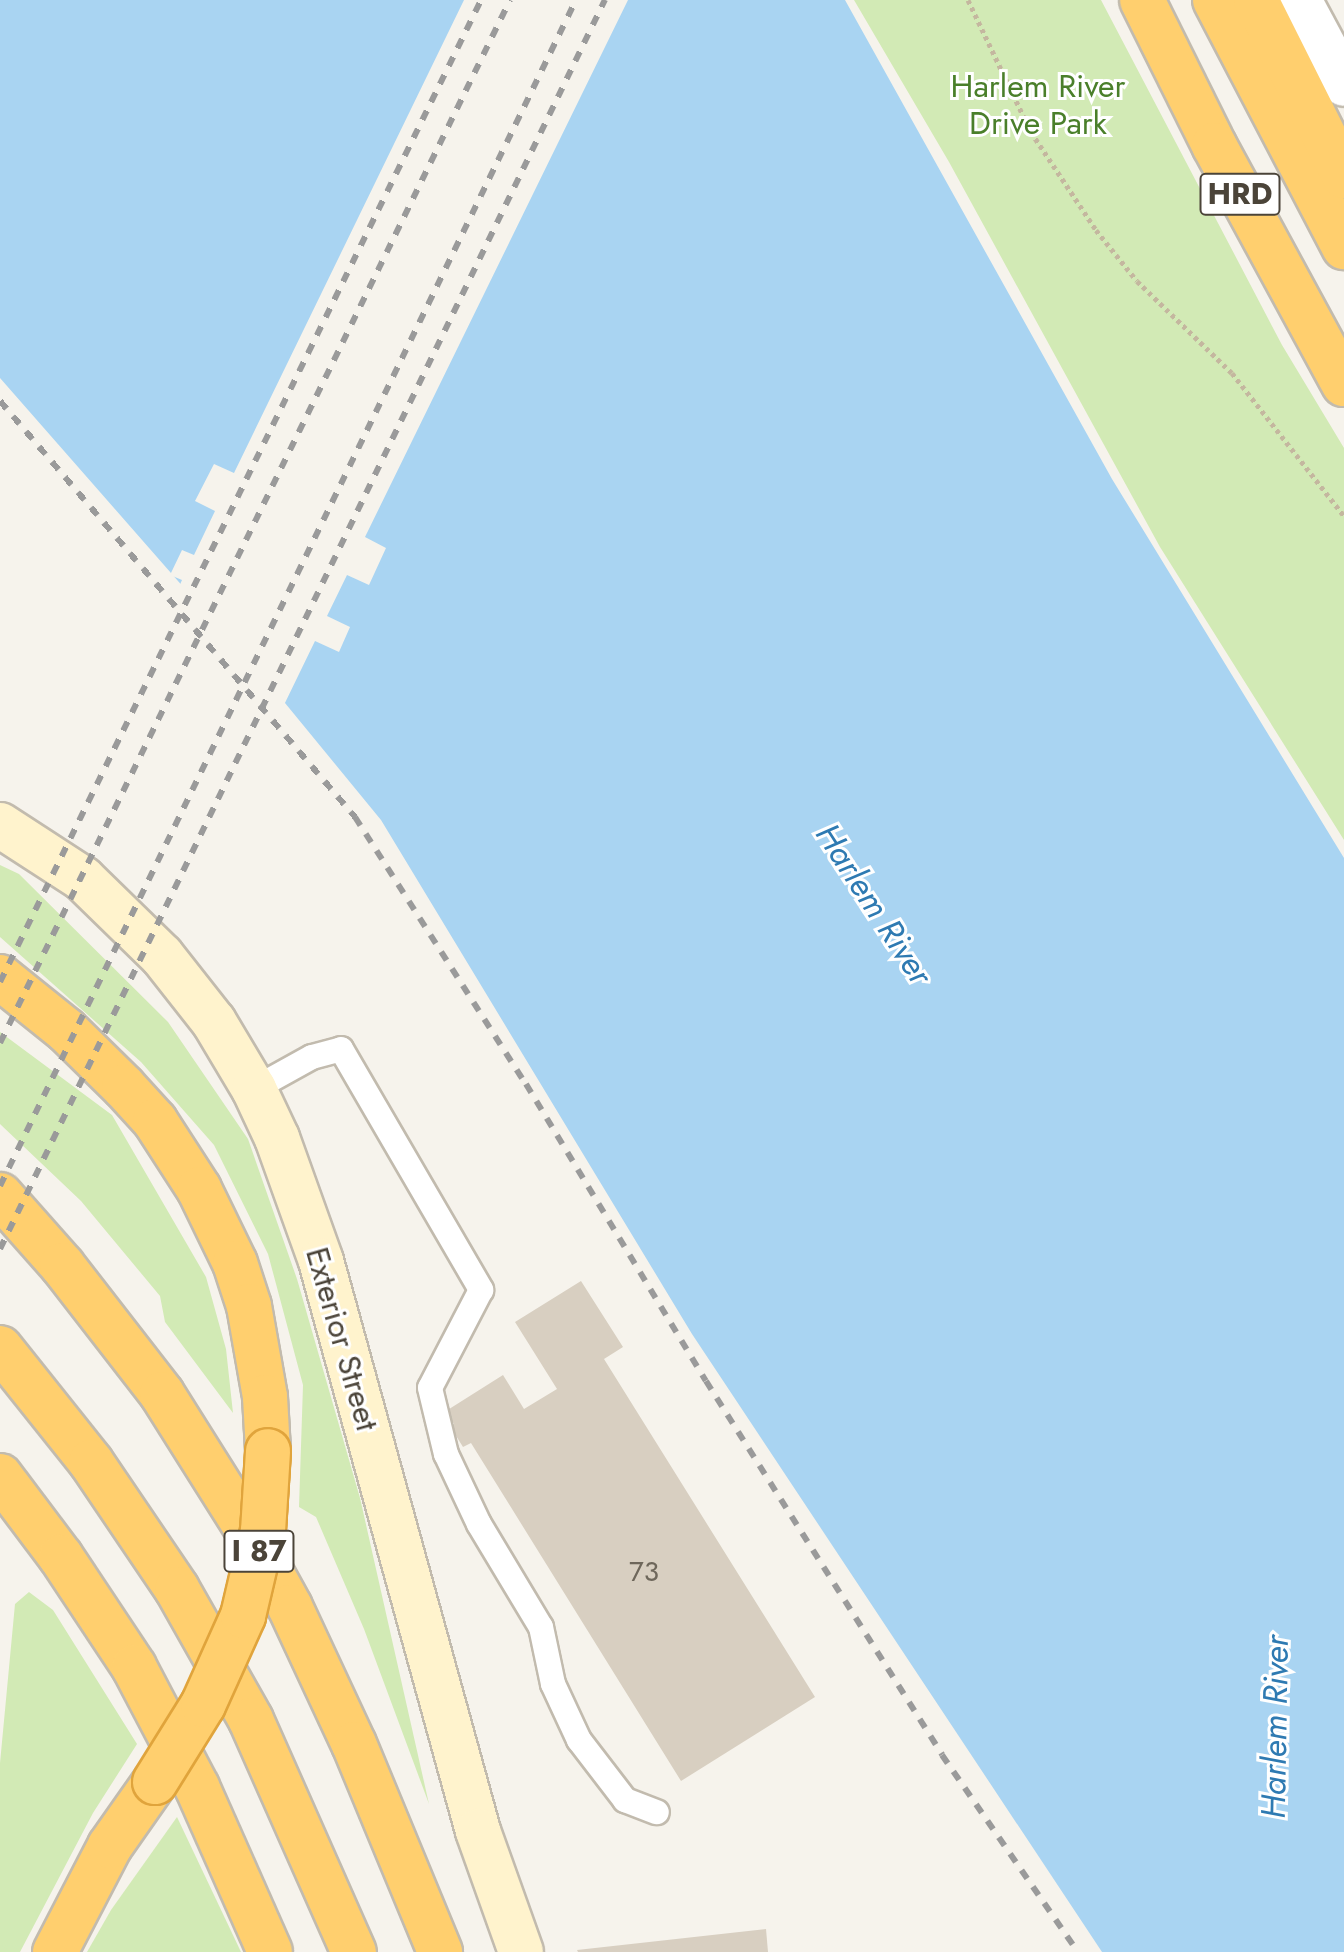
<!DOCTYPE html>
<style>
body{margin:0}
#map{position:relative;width:1344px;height:1952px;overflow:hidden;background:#f6f3ec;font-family:Jost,sans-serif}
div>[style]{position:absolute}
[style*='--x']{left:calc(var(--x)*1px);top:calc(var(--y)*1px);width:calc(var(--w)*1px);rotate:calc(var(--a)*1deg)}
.green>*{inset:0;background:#d2eab5}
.water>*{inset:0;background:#a9d4f2}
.pier>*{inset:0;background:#f6f3ec}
.building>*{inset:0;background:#d8cfc1}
.path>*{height:5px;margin-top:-2.5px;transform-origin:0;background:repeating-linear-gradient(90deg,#c4b79f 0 4px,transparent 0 8px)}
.roads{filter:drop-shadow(2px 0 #c2bbae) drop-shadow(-2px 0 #c2bbae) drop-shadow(0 2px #c2bbae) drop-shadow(0 -2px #c2bbae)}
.service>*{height:24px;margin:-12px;padding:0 12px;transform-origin:12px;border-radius:12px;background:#fff}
.minor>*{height:44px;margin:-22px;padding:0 22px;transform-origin:22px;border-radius:22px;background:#fff}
.secondary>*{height:44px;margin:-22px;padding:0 22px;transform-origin:22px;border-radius:22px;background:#fff3cd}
.motorway>*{height:44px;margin:-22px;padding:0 22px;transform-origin:22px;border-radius:22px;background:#ffcf6e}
.rail>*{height:6px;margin-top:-3px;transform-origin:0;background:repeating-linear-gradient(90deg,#9a9a9a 0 10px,transparent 0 20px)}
.bridges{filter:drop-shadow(2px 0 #e0a43c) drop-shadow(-2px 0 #e0a43c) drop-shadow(0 2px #e0a43c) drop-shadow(0 -2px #e0a43c)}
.motorway-bridge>*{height:44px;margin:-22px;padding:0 22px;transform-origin:22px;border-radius:22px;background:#ffcf6e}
span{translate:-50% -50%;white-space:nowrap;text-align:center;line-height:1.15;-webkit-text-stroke:6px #fff;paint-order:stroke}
.number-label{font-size:28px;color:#6e675b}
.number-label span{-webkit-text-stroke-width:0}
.shield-label span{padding:2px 6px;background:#fff;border:2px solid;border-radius:6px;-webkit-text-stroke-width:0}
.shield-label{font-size:30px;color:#4b4439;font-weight:700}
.park-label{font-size:32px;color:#4a7f2a}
.street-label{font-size:32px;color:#4b4439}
.water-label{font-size:34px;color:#2e7ab2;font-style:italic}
</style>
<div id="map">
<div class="green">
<i style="clip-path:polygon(854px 0,1101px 0,1282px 345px,1344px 448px,1344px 840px,1160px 547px,949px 162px)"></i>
<i style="clip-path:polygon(0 865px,19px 874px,168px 1022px,248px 1139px,297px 1279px,360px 1498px,429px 1804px,364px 1629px,316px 1517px,299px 1507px,303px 1385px,268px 1254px,214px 1145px,141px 1062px,0 937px)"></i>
<i style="clip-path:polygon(0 1032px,112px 1115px,206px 1277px,226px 1349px,233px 1413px,165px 1322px,160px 1296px,81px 1201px,0 1124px)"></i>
<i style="clip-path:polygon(29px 1592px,53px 1610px,137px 1744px,93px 1813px,20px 1952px,0 1952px,0 1763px,15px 1604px)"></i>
<i style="clip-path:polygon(177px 1817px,241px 1952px,87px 1952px,111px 1910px)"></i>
</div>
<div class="water">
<i style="clip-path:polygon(0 0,845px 0,1112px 479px,1344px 858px,1344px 1952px,1102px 1952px,692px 1334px,381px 820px,285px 703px,0 378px)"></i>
</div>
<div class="pier">
<i style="clip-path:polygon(464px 0,628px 0,365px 537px,386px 548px,369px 585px,347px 575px,327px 616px,350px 627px,339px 652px,315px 641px,283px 707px,221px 631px,219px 635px,178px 589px,182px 580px,170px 575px,182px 550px,194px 555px,215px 511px,195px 501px,214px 464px,234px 473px)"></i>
</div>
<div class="building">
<i style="clip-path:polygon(581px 1281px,623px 1347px,604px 1359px,815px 1697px,681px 1781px,471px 1443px,463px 1447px,450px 1426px,454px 1424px,446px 1411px,503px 1375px,524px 1409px,557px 1389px,515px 1322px)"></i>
<i style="clip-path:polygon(766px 1929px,768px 1952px,578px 1952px,577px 1950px)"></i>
</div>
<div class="path">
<i style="--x:968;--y:0;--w:146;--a:64.5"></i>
<i style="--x:1031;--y:132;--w:118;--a:56.4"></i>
<i style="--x:1096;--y:230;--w:65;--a:51.2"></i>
<i style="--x:1137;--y:281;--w:132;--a:44.1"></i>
<i style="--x:1232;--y:373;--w:182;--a:51.9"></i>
</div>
<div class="roads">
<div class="service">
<i style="--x:254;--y:1089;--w:66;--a:-28.9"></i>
<i style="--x:312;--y:1057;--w:30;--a:-15"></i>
<i style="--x:341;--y:1049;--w:279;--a:59.8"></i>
<i style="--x:481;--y:1290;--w:110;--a:117.5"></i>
<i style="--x:430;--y:1388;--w:68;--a:76.4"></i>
<i style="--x:446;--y:1454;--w:77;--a:64.8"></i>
<i style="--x:479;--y:1524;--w:120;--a:59"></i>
<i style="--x:541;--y:1627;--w:58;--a:78.1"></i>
<i style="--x:553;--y:1684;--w:62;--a:65.1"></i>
<i style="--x:579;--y:1740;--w:76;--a:52.5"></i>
<i style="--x:625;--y:1800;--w:34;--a:21"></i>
</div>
<div class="minor">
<i style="--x:1299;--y:0;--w:95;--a:61.8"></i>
</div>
<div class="secondary">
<i style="--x:0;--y:825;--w:99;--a:33"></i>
<i style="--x:83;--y:879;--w:110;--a:44.3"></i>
<i style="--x:162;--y:956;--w:84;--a:51.8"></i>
<i style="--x:214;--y:1022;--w:78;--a:59.2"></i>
<i style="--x:254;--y:1089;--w:54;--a:64.9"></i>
<i style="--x:277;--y:1138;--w:131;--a:70.3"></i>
<i style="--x:321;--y:1261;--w:591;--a:74.6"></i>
<i style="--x:478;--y:1831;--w:128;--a:70.4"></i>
</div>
<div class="motorway">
<i style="--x:1142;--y:0;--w:162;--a:63.6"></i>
<i style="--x:1214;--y:145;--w:272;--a:61.5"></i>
<i style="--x:1215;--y:0;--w:279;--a:62.4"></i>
<i style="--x:1256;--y:0;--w:197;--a:63.4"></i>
<i style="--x:0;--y:977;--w:85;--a:38.8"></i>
<i style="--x:66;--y:1030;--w:81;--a:44.5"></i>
<i style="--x:124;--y:1087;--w:46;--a:47.6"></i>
<i style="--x:155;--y:1121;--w:81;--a:57.1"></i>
<i style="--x:199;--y:1189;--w:82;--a:64.1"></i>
<i style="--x:235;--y:1263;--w:45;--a:72"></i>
<i style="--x:249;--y:1306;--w:92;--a:80"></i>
<i style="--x:265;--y:1397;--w:54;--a:86.8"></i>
<i style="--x:0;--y:1195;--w:94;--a:48.5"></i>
<i style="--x:62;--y:1265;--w:163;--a:52.2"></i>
<i style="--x:162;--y:1394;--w:160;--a:57.8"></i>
<i style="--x:247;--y:1529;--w:89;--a:61.1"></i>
<i style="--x:290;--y:1607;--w:151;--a:65"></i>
<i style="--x:354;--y:1744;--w:225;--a:67.5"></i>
<i style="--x:0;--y:1348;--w:146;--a:51.4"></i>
<i style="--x:91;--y:1462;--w:153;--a:55.9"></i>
<i style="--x:177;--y:1589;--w:150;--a:60.5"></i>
<i style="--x:251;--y:1720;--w:254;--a:66.1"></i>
<i style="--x:0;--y:1476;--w:101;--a:53"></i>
<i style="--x:61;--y:1557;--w:132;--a:56.4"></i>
<i style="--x:134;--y:1667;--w:136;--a:62.3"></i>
<i style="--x:197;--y:1787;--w:180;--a:66.1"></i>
<i style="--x:55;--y:1952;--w:119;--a:-62.6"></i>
<i style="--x:110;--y:1846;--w:78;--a:-54.9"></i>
</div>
</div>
<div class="rail">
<i style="--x:0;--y:401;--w:547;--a:49.52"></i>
<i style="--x:355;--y:817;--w:317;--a:57.4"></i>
<i style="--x:526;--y:1084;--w:347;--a:58.8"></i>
<i style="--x:706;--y:1381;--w:442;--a:57.7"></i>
<i style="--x:942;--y:1755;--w:239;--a:55.4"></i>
<i style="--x:0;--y:982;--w:1093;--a:-63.9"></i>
<i style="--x:0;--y:1043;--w:1161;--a:-63.94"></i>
<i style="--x:0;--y:1186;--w:1318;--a:-64.1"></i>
<i style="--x:0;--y:1249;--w:1388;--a:-64.16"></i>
</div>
<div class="bridges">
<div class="motorway-bridge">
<i style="--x:155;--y:1782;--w:91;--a:-58.1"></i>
<i style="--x:203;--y:1705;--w:98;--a:-65.8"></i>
<i style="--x:243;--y:1616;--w:87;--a:-76.8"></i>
<i style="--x:263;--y:1531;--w:80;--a:-86.4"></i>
</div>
</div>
<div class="number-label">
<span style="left:644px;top:1572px">73</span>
</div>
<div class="shield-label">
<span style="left:1240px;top:194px">HRD</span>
<span style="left:259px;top:1551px">I 87</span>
</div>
<div class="park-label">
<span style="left:1038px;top:105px">Harlem River<br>Drive Park</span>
</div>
<div class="street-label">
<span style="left:342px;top:1339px;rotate:74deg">Exterior Street</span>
</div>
<div class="water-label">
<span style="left:874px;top:904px;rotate:57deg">Harlem River</span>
<span style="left:1275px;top:1727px;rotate:-89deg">Harlem River</span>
</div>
</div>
